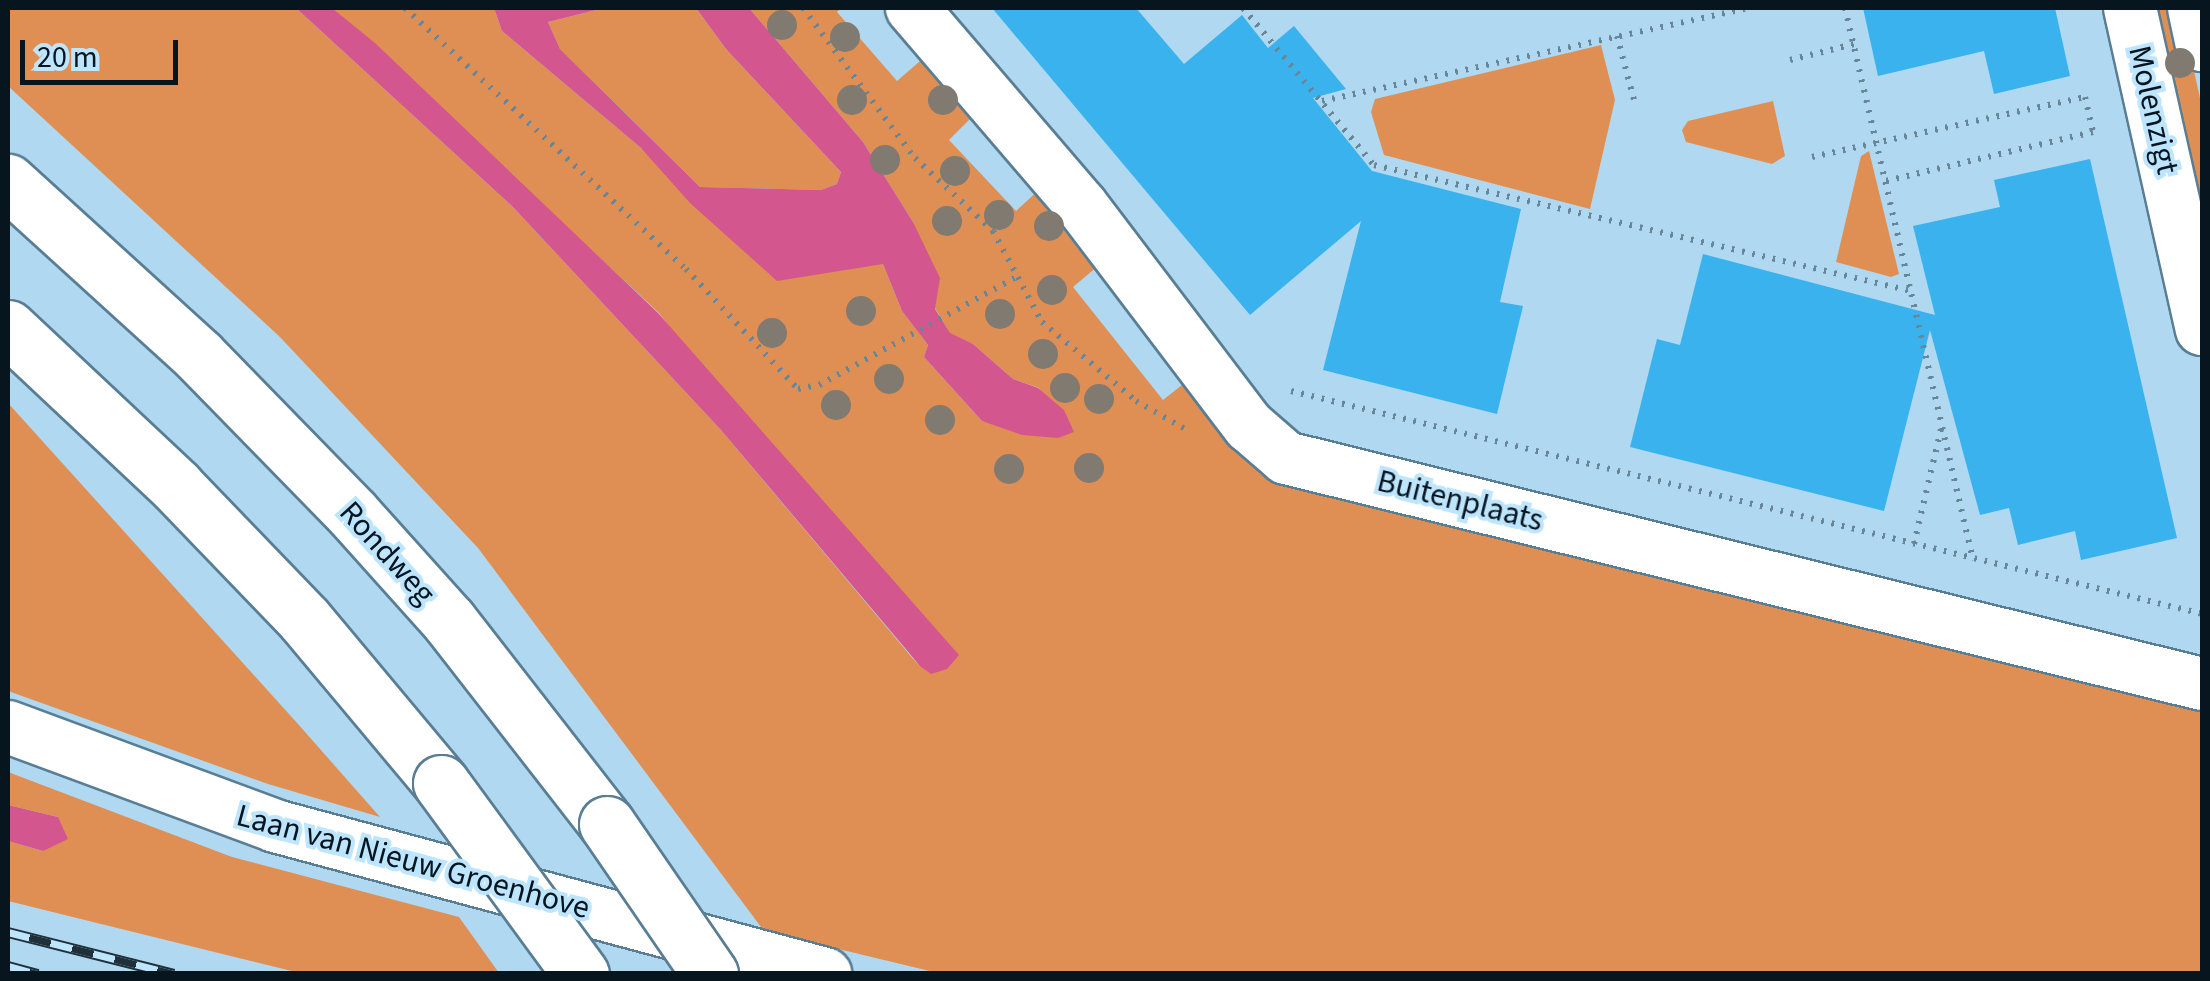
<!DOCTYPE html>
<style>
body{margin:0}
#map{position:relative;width:2210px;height:981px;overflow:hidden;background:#b0d8f0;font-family:"Source Sans 3",sans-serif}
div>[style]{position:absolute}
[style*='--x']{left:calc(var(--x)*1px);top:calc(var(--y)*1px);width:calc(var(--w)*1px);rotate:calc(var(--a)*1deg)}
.green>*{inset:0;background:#e08f54}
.water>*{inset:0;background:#d3568f}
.building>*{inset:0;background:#39b2ed}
.path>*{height:6px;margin-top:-3px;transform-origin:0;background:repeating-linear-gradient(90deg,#698698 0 2.5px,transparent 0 10.5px)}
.roads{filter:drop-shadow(2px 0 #597e94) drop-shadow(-2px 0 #597e94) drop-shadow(0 2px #597e94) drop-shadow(0 -2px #597e94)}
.minor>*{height:52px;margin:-26px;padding:0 26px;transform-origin:26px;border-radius:26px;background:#fff}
.highway>*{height:55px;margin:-27.5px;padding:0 27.5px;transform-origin:27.5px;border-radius:27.5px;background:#fff}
.rail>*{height:11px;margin-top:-5.5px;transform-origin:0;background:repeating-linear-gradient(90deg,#bde5fe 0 22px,#1f303b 0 44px);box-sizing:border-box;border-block:2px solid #1f303b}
.bridges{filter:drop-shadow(2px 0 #597e94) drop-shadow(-2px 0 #597e94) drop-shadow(0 2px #597e94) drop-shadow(0 -2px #597e94)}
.highway-bridge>*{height:55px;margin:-27.5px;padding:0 27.5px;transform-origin:27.5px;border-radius:27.5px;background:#fff}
.trees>*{width:30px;height:30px;margin:-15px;border-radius:50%;background:#807a70}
span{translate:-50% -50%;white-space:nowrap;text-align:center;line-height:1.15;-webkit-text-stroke:8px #bde5fe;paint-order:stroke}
.street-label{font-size:32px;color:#07151e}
.frame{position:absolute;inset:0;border:10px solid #07151e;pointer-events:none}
.scale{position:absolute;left:20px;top:40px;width:158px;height:45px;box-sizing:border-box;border:5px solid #07151e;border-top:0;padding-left:12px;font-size:30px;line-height:35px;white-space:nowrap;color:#07151e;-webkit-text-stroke:8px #bde5fe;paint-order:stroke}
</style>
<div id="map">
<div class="green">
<i style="clip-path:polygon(8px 8px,296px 8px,512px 206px,721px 430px,920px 667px,659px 313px,332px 8px,494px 8px,502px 31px,641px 148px,728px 234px,883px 264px,902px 311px,928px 345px,924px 357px,982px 421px,1058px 438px,1039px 388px,1013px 379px,973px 344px,950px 334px,935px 308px,913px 222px,863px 142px,749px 8px,841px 8px,837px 12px,897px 81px,927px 55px,973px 116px,949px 140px,1016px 211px,1041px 188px,1104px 261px,1073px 287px,1163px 400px,1192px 377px,1268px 473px,2202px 710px,2202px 973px,942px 974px,764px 931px,478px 548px,280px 337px,8px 86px)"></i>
<i style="clip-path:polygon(604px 8px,696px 8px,726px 49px,841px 172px,837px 184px,821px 190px,700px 187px,560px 49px,548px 22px)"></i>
<i style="clip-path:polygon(2140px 8px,2180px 8px,2202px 107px,2202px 276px)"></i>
<i style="clip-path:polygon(1601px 45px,1615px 100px,1590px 209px,1384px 155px,1371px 112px,1375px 99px)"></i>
<i style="clip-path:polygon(1773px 101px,1785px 156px,1772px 164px,1686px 142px,1682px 130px,1688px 121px)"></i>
<i style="clip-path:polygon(1869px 151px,1899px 274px,1891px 277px,1836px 262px,1861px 156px)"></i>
<i style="clip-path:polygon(8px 403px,298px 724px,380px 817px,268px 784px,8px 691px)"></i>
<i style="clip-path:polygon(8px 772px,232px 857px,459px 917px,499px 973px,300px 973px,8px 901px,8px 841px,43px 851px,58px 817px,8px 805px)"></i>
</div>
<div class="water">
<i style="clip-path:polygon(296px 8px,332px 8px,375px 43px,658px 313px,959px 655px,947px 669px,931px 674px,921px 667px,721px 430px,512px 206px)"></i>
<i style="clip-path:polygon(494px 8px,604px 8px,548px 22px,560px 49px,700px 187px,821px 190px,837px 184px,841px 172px,726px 49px,696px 8px,749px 8px,863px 142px,913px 222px,940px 278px,935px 309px,950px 333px,973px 344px,1013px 379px,1038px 388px,1064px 410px,1074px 432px,1058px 438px,1022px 435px,982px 421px,924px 357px,928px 345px,902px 311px,883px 264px,777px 281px,690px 203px,641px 148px,502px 31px)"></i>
<i style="clip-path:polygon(8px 805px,58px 817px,68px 839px,43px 851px,8px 841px)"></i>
</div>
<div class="building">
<i style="clip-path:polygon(992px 8px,1136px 8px,1184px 64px,1242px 15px,1268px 48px,1294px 26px,1346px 89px,1313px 98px,1372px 171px,1521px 209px,1500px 302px,1523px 306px,1497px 414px,1323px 370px,1361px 221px,1250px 315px)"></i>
<i style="clip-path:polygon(1863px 8px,2055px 8px,2070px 76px,1994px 94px,1984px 51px,1878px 76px)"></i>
<i style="clip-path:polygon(2090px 159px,2177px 538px,2081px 560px,2075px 531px,2018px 545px,2009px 508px,1980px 515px,1930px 330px,1884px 511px,1630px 447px,1657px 339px,1680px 345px,1703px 254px,1935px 315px,1913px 226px,2000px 207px,1994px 180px)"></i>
</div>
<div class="path">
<i style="--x:405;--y:8;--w:384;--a:42.9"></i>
<i style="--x:686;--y:269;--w:164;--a:47"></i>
<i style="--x:798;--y:389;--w:21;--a:-11"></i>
<i style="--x:819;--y:385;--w:229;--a:-28.7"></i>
<i style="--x:803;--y:8;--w:187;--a:53.3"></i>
<i style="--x:915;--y:158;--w:107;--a:43.1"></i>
<i style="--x:993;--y:231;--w:103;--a:61.7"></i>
<i style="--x:1042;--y:322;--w:123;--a:40"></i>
<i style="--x:1136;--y:401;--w:56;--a:29.7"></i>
<i style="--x:1243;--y:8;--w:204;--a:50.2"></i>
<i style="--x:1374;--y:165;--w:552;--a:13.2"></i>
<i style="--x:1845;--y:8;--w:567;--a:76.94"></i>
<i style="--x:1617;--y:36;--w:66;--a:75.1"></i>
<i style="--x:1790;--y:60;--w:66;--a:-14"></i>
<i style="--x:1322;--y:101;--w:436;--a:-12.3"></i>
<i style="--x:1812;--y:157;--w:280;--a:-12.4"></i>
<i style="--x:2085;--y:97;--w:36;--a:77"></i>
<i style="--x:2093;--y:132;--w:213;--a:166.7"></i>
<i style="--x:1291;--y:391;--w:938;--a:13.75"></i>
<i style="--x:1914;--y:544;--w:118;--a:-76.8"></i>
</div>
<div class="roads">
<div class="minor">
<i style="--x:912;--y:8;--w:260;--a:49.4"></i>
<i style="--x:1081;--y:205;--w:278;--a:52.8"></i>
<i style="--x:1249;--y:426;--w:49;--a:40.9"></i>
<i style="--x:1286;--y:458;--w:943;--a:13.86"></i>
<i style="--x:2130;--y:8;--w:329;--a:77.4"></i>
<i style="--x:2194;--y:8;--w:38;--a:78"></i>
<i style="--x:8;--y:727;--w:285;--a:20.3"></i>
<i style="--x:275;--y:826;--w:570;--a:15.06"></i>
</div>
<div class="highway">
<i style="--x:8;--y:182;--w:257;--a:42.3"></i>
<i style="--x:198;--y:355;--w:222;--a:45.7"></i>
<i style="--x:353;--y:514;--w:144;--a:48.1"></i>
<i style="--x:449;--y:621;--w:257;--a:52.1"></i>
<i style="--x:8;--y:328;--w:231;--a:43.2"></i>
<i style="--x:176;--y:486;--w:185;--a:46.1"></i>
<i style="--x:304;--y:619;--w:214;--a:50.1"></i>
</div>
</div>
<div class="rail">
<i style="--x:8;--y:932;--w:171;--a:14.2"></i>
<i style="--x:8;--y:966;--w:31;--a:15"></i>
</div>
<div class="bridges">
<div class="highway-bridge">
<i style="--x:441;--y:783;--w:237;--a:53.8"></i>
<i style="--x:607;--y:824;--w:182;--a:55.5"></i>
</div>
</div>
<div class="trees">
<i style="left:782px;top:25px"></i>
<i style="left:845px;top:37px"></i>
<i style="left:2180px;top:63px"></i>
<i style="left:852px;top:100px"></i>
<i style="left:943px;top:100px"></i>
<i style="left:885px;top:160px"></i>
<i style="left:955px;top:171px"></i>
<i style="left:999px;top:215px"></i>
<i style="left:947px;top:221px"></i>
<i style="left:1049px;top:226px"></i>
<i style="left:1052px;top:290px"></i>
<i style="left:861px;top:311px"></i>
<i style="left:1000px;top:314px"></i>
<i style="left:772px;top:333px"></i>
<i style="left:1043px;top:354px"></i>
<i style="left:889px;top:379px"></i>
<i style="left:1065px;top:388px"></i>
<i style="left:1099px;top:399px"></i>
<i style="left:836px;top:405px"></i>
<i style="left:940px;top:420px"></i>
<i style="left:1089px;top:468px"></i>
<i style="left:1009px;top:469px"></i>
</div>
<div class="street-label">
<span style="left:2153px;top:110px;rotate:77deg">Molenzigt</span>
<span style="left:1460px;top:501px;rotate:14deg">Buitenplaats</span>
<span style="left:387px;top:553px;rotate:48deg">Rondweg</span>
<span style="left:413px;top:862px;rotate:15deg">Laan van Nieuw Groenhove</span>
</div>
<div class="frame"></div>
<div class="scale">20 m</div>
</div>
